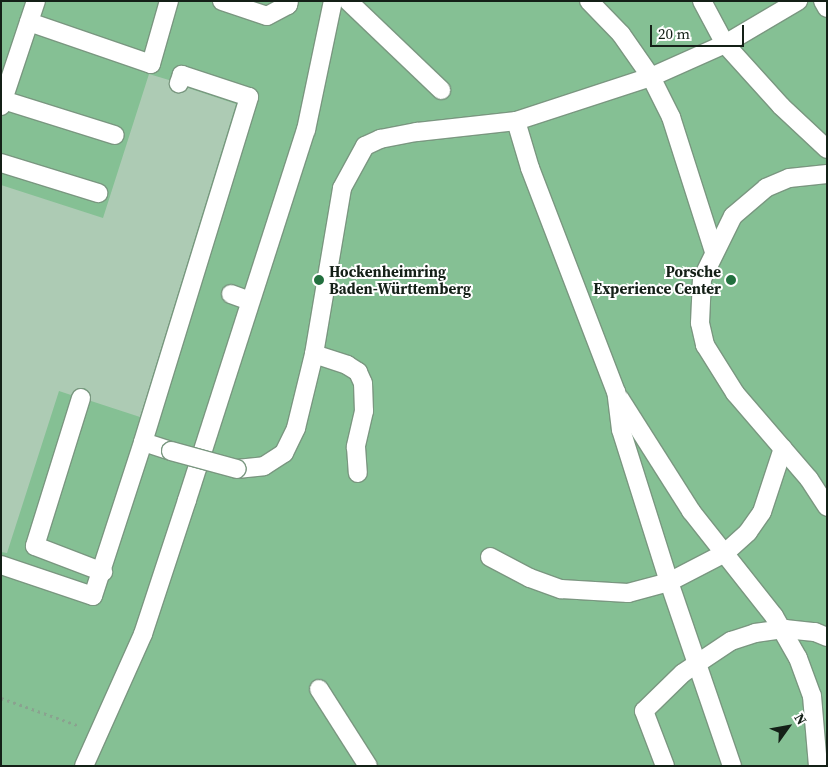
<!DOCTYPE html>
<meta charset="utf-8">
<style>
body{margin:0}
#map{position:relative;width:828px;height:767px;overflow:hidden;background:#cbead1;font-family:"Source Serif 4",serif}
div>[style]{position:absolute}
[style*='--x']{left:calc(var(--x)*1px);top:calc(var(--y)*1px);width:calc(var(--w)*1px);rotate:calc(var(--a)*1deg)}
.green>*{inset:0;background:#85c094;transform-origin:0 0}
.building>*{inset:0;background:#adcbb4}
.path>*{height:3px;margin-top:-1.5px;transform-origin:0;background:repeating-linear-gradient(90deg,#8aa28f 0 2.5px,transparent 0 6.5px)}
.roads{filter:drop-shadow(1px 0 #7a9780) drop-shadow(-1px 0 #7a9780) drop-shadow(0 1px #7a9780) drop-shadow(0 -1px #7a9780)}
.lane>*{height:18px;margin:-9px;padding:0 9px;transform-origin:9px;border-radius:9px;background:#fff}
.bridges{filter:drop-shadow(1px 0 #7a9780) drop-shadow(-1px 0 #7a9780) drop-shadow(0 1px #7a9780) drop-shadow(0 -1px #7a9780)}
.lane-bridge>*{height:18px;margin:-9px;padding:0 9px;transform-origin:9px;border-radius:9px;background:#fff}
.dots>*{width:14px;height:14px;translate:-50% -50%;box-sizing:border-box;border:2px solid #fff;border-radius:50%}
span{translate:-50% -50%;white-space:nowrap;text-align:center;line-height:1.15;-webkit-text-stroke:4px #fff;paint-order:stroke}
.poi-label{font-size:15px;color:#142017;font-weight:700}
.left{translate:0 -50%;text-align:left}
.right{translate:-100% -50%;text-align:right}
.frame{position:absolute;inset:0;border:2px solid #142017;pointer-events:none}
.north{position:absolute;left:763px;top:702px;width:50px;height:50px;-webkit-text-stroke:4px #fff;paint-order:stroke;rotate:58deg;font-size:14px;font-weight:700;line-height:20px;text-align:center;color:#142017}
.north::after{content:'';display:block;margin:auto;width:18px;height:22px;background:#142017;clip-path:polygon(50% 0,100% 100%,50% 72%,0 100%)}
.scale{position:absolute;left:650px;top:25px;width:94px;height:22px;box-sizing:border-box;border:2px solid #142017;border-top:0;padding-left:6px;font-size:15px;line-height:18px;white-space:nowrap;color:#142017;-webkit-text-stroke:4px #fff;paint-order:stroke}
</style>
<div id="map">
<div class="green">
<i style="left:1px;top:1px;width:826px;height:765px"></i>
</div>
<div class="building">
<i style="clip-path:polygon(149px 74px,169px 80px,171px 89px,176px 93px,188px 88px,236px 104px,140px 417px,91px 401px,91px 395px,85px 388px,78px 388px,71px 395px,59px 391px,7px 553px,1px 552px,1px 185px,103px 218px)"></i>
</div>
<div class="path">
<i style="--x:1;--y:698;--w:81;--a:19.6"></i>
</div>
<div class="roads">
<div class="lane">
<i style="--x:222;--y:1;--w:47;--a:18.4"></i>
<i style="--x:267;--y:16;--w:24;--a:-28"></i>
<i style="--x:288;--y:5;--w:4;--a:-76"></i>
<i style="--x:348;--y:1;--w:129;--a:43.7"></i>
<i style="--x:589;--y:1;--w:46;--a:45.9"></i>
<i style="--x:621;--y:34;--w:52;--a:55.1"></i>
<i style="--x:651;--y:77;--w:45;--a:63.4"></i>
<i style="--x:671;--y:117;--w:142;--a:72.3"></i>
<i style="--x:702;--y:1;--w:49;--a:61.9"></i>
<i style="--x:725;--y:44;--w:84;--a:47.9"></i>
<i style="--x:781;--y:106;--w:63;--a:43.1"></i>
<i style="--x:823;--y:1;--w:8;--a:60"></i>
<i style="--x:29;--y:22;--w:129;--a:19"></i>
<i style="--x:151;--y:64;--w:66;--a:-74.1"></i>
<i style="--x:3;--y:100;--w:117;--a:17.4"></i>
<i style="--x:1;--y:106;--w:111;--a:-71.6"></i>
<i style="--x:1;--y:163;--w:102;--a:17.2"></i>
<i style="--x:827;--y:174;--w:38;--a:174"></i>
<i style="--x:789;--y:178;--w:25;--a:157"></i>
<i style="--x:766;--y:188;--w:43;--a:139.7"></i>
<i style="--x:733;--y:216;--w:70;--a:116.2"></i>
<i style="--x:702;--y:279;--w:44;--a:92.6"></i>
<i style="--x:700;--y:323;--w:23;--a:77"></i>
<i style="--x:705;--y:345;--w:57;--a:58"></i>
<i style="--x:735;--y:393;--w:113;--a:49.3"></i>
<i style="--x:809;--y:479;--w:33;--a:57"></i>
<i style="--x:231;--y:294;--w:20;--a:20"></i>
<i style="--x:314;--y:354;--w:168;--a:-80.4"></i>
<i style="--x:342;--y:188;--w:48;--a:-61.3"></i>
<i style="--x:365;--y:146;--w:17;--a:-25"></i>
<i style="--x:380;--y:139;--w:38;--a:-11"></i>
<i style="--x:417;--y:132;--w:100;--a:-6.3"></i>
<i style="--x:81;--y:398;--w:155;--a:107.3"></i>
<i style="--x:35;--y:546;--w:73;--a:20.9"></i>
<i style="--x:620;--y:399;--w:133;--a:57.6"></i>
<i style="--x:691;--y:511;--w:134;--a:51.7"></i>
<i style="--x:774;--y:616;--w:48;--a:60.3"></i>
<i style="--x:798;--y:658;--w:40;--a:69.8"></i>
<i style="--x:812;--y:696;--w:70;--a:85.1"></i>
<i style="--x:171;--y:451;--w:29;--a:-162"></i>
<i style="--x:143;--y:442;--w:361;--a:-72.9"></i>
<i style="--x:249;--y:97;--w:71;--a:-161.8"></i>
<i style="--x:182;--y:75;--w:9;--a:111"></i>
<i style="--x:237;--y:469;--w:27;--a:-6"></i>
<i style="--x:264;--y:466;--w:24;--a:-33"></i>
<i style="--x:284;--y:453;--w:28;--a:-64"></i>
<i style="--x:296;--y:428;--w:76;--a:-76.3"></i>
<i style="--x:314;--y:354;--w:35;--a:18"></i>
<i style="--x:347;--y:365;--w:13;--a:32"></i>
<i style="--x:358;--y:372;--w:12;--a:66"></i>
<i style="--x:363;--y:383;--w:28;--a:88"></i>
<i style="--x:364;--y:411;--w:37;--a:103"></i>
<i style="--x:356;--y:447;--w:26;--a:86"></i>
<i style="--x:490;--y:557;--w:45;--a:27.7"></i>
<i style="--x:530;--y:578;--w:33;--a:20"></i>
<i style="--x:561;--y:589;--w:67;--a:3.4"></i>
<i style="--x:628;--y:593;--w:42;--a:-15"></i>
<i style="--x:669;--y:582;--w:63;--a:-27.4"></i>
<i style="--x:725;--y:553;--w:31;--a:-42"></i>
<i style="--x:748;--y:532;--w:24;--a:-55"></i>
<i style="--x:762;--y:512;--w:67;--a:-71.8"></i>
<i style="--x:1;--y:565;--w:97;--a:18.6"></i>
<i style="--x:93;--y:596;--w:162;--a:-72"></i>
<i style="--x:319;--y:689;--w:91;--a:57.5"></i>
<i style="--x:84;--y:766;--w:145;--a:-65.9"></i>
<i style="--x:143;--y:634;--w:141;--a:-71.8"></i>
<i style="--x:187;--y:500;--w:389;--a:-72.2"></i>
<i style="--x:306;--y:130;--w:132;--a:-78.2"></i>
<i style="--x:665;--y:766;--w:59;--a:-110.9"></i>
<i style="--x:644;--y:711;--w:54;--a:-44.3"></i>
<i style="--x:683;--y:673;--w:58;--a:-33.7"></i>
<i style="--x:731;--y:641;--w:25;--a:-18"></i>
<i style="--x:755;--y:633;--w:30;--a:-8"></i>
<i style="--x:785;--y:629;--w:30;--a:6"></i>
<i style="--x:815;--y:632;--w:13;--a:23"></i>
<i style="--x:732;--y:766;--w:194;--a:-108.9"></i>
<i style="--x:669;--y:582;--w:159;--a:-107.5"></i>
<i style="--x:621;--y:430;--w:38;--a:-97"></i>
<i style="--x:616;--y:392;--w:240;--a:-111"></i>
<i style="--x:530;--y:168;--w:49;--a:-106.6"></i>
<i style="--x:516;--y:121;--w:142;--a:-18.1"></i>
<i style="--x:651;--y:77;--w:81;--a:-24"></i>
<i style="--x:725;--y:44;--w:85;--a:-30.5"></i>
</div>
</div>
<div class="bridges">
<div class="lane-bridge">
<i style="--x:171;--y:451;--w:68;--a:15.3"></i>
</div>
</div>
<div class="dots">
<i style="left:319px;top:280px;background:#226f3e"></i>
<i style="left:731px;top:280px;background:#226f3e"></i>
</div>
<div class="poi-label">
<span class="left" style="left:329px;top:280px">Hockenheimring<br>Baden-Württemberg</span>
<span class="right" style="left:721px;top:280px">Porsche<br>Experience Center</span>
</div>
<div class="frame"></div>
<div class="north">N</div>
<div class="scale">20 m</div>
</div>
